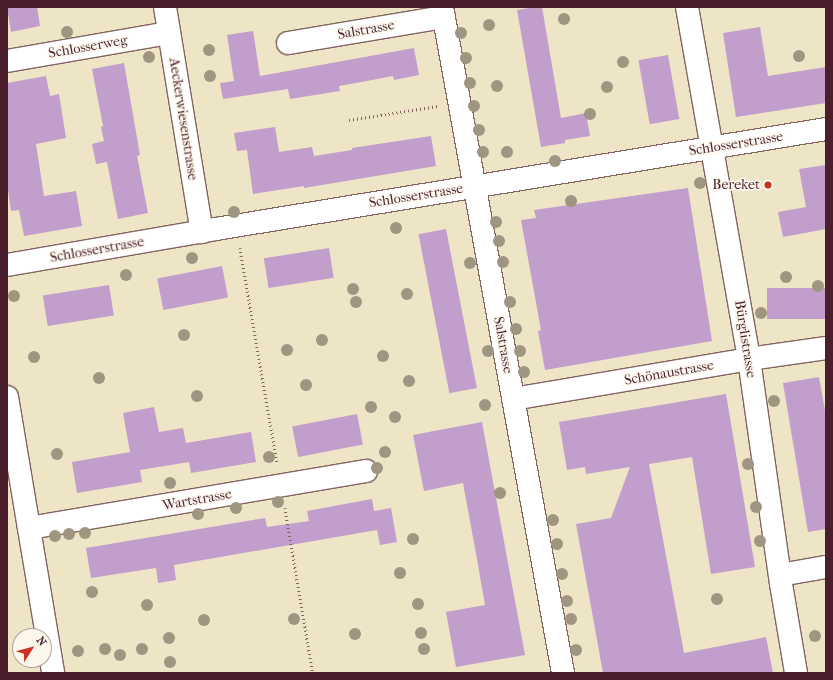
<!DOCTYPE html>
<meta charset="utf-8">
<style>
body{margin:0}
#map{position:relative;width:833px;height:680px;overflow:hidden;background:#eee4c6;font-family:"IM FELL French Canon",serif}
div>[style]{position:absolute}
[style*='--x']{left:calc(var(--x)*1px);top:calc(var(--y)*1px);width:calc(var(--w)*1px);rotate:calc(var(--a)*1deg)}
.building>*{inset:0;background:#c29ecc;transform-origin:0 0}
.path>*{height:2.5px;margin-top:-1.25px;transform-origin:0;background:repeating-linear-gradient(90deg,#836461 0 1px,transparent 0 4px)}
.roads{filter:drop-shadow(1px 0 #836461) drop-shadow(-1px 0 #836461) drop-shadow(0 1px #836461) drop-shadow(0 -1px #836461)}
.minor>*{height:22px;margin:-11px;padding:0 11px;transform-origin:11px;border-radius:11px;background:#fff}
.trees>*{width:12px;height:12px;margin:-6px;border-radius:50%;background:#a09580}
.dots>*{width:11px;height:11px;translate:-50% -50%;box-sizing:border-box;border:2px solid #fbf7ec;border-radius:50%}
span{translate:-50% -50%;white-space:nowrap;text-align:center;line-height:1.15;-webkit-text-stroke:3.5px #fbf7ec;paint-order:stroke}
.street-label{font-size:14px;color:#4a1f2b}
.poi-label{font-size:14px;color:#4a1f2b}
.right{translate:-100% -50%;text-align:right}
.frame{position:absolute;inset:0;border:8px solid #4a1f2b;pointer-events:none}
.north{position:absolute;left:12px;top:628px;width:40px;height:40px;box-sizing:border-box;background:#fbf7ec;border:1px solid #b4a19f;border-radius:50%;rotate:54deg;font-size:11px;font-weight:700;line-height:16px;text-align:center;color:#4a1f2b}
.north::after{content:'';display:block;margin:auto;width:14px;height:18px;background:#c8321e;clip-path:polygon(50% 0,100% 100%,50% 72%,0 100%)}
</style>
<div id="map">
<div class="building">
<i style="clip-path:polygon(7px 7px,37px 7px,40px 26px,11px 32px)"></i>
<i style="clip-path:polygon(535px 7px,542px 7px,561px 118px,586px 113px,590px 136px,565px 140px,565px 143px,541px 147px,517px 10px)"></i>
<i style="clip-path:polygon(760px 27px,768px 76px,826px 67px,826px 103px,736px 117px,723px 33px)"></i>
<i style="clip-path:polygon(253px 31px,260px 76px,414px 48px,419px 75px,394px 80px,393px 76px,367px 81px,339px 86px,340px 91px,290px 99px,288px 89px,223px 99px,220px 83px,234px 81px,227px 35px)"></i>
<i style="left:668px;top:55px;width:65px;height:30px;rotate:80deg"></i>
<i style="clip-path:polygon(124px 63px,140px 155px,137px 156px,148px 213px,118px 219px,107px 162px,96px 164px,92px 144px,104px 141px,101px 127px,103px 126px,92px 69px)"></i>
<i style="clip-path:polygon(46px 76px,50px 96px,59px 94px,66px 138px,36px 144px,44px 196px,76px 191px,82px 226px,24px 236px,19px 210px,11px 211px,7px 183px,7px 83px)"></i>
<i style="clip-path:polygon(275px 127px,279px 152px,312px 147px,314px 156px,352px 150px,352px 148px,431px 136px,436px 166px,304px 188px,304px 186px,253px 194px,247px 150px,237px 151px,234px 133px)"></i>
<i style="clip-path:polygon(826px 165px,826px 229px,783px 237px,778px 212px,806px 207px,799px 169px)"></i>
<i style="clip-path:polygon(688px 188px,712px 341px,545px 370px,538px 331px,541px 330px,521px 220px,536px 218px,534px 210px)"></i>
<i style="left:446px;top:229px;width:162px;height:28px;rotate:79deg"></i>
<i style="left:329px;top:248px;width:30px;height:66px;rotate:81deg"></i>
<i style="left:222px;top:266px;width:32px;height:66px;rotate:79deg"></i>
<i style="left:109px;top:285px;width:31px;height:67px;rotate:81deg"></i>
<i style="left:826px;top:288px;width:31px;height:59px;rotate:90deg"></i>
<i style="clip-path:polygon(819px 377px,826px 416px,826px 529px,808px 532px,783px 383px)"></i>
<i style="clip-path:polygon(726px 394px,755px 567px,711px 574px,692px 457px,649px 464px,684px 653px,766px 637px,773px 673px,603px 673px,576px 524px,611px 518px,630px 467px,586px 474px,585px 467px,567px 470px,559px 422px)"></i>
<i style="clip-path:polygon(154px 407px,159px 432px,183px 428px,186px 443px,251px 432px,256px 462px,191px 473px,189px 462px,140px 470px,142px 482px,77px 493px,72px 462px,130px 452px,123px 413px)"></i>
<i style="left:357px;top:414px;width:31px;height:66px;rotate:79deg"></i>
<i style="clip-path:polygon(482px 422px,525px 655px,456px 667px,446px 612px,485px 605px,475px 548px,463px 483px,424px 491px,413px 435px)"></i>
<i style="clip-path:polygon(372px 499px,374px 511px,391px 508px,397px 542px,380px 545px,377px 530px,174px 565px,176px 580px,158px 583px,156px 568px,91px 578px,86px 548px,265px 518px,267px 527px,309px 521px,307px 511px)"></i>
</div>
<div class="path">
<i style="--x:349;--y:120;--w:90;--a:-8.9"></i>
<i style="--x:240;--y:248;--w:218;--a:80.2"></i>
<i style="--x:285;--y:508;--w:167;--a:80.4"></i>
</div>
<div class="roads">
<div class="minor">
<i style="--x:165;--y:7;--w:228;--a:80.7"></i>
<i style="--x:442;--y:7;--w:677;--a:79.7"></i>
<i style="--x:687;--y:7;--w:357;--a:80"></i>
<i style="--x:749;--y:359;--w:227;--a:81.9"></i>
<i style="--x:781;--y:584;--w:90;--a:80.4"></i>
<i style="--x:288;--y:43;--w:158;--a:-9.5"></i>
<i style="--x:7;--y:61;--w:164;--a:-9.8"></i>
<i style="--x:7;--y:265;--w:212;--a:-9.8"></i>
<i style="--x:216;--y:229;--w:618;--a:-9.31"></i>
<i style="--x:7;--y:397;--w:280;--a:80.5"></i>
<i style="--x:513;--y:399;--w:239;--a:-9.6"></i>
<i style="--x:749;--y:359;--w:78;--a:-8.1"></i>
<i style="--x:29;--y:528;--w:342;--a:-9.6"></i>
<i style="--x:780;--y:575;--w:47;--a:-9.9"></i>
</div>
</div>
<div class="trees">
<i style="left:564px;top:19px"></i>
<i style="left:489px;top:25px"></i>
<i style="left:67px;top:32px"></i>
<i style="left:461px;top:33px"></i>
<i style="left:209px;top:50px"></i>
<i style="left:799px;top:56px"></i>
<i style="left:149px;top:57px"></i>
<i style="left:466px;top:58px"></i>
<i style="left:623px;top:62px"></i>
<i style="left:210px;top:76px"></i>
<i style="left:470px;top:83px"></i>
<i style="left:497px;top:86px"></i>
<i style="left:607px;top:87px"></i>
<i style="left:474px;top:106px"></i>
<i style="left:590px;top:114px"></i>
<i style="left:479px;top:130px"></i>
<i style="left:483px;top:152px"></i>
<i style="left:507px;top:152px"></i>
<i style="left:555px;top:161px"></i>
<i style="left:700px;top:183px"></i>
<i style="left:571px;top:201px"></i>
<i style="left:234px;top:212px"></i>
<i style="left:496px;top:222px"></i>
<i style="left:396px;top:228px"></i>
<i style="left:499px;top:241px"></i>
<i style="left:192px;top:258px"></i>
<i style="left:503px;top:262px"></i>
<i style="left:470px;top:263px"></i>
<i style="left:126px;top:275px"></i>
<i style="left:786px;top:277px"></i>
<i style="left:818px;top:286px"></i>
<i style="left:353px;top:289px"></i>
<i style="left:407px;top:294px"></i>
<i style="left:14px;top:296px"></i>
<i style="left:356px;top:302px"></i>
<i style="left:510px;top:302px"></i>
<i style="left:761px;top:313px"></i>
<i style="left:516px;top:329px"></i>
<i style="left:184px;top:335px"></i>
<i style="left:322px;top:340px"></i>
<i style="left:287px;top:350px"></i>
<i style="left:488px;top:351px"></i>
<i style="left:520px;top:351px"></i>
<i style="left:383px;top:356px"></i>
<i style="left:34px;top:357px"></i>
<i style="left:524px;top:372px"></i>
<i style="left:99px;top:378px"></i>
<i style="left:409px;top:381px"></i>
<i style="left:306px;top:385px"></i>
<i style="left:197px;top:396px"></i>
<i style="left:774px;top:401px"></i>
<i style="left:485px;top:405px"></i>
<i style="left:371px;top:407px"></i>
<i style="left:395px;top:417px"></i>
<i style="left:385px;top:452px"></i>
<i style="left:57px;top:454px"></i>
<i style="left:269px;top:457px"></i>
<i style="left:748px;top:464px"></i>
<i style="left:377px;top:468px"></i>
<i style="left:170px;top:483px"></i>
<i style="left:500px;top:493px"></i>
<i style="left:278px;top:502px"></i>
<i style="left:756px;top:507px"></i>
<i style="left:236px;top:508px"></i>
<i style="left:198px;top:514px"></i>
<i style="left:553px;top:520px"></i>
<i style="left:85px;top:533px"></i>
<i style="left:69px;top:534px"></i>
<i style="left:55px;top:536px"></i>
<i style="left:413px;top:539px"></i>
<i style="left:760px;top:541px"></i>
<i style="left:557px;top:544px"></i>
<i style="left:400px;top:573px"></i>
<i style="left:562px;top:574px"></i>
<i style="left:92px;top:592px"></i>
<i style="left:717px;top:599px"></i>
<i style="left:567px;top:601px"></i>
<i style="left:418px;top:604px"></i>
<i style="left:147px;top:605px"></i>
<i style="left:294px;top:619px"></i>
<i style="left:571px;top:619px"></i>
<i style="left:204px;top:620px"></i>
<i style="left:421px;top:633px"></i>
<i style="left:355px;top:634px"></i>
<i style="left:815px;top:636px"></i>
<i style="left:169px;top:638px"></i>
<i style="left:105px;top:649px"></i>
<i style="left:142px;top:649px"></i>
<i style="left:424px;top:649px"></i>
<i style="left:576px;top:650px"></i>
<i style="left:78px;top:651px"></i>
<i style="left:120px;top:655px"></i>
<i style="left:170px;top:662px"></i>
</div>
<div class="dots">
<i style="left:768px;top:185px;background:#c8321e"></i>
</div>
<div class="street-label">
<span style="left:366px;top:30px;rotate:-10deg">Salstrasse</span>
<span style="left:88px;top:47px;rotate:-10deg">Schlosserweg</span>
<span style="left:183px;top:119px;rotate:81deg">Aeckerwiesenstrasse</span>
<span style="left:736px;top:144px;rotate:-9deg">Schlosserstrasse</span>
<span style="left:416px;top:196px;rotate:-9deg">Schlosserstrasse</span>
<span style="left:97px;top:250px;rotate:-10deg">Schlosserstrasse</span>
<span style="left:745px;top:339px;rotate:81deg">Bürglistrasse</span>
<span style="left:503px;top:345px;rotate:80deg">Salstrasse</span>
<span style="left:669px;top:373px;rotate:-10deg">Schönaustrasse</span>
<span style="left:197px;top:500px;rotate:-10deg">Wartstrasse</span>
</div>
<div class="poi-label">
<span class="right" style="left:760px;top:185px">Bereket</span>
</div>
<div class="frame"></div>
<div class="north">N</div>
</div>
